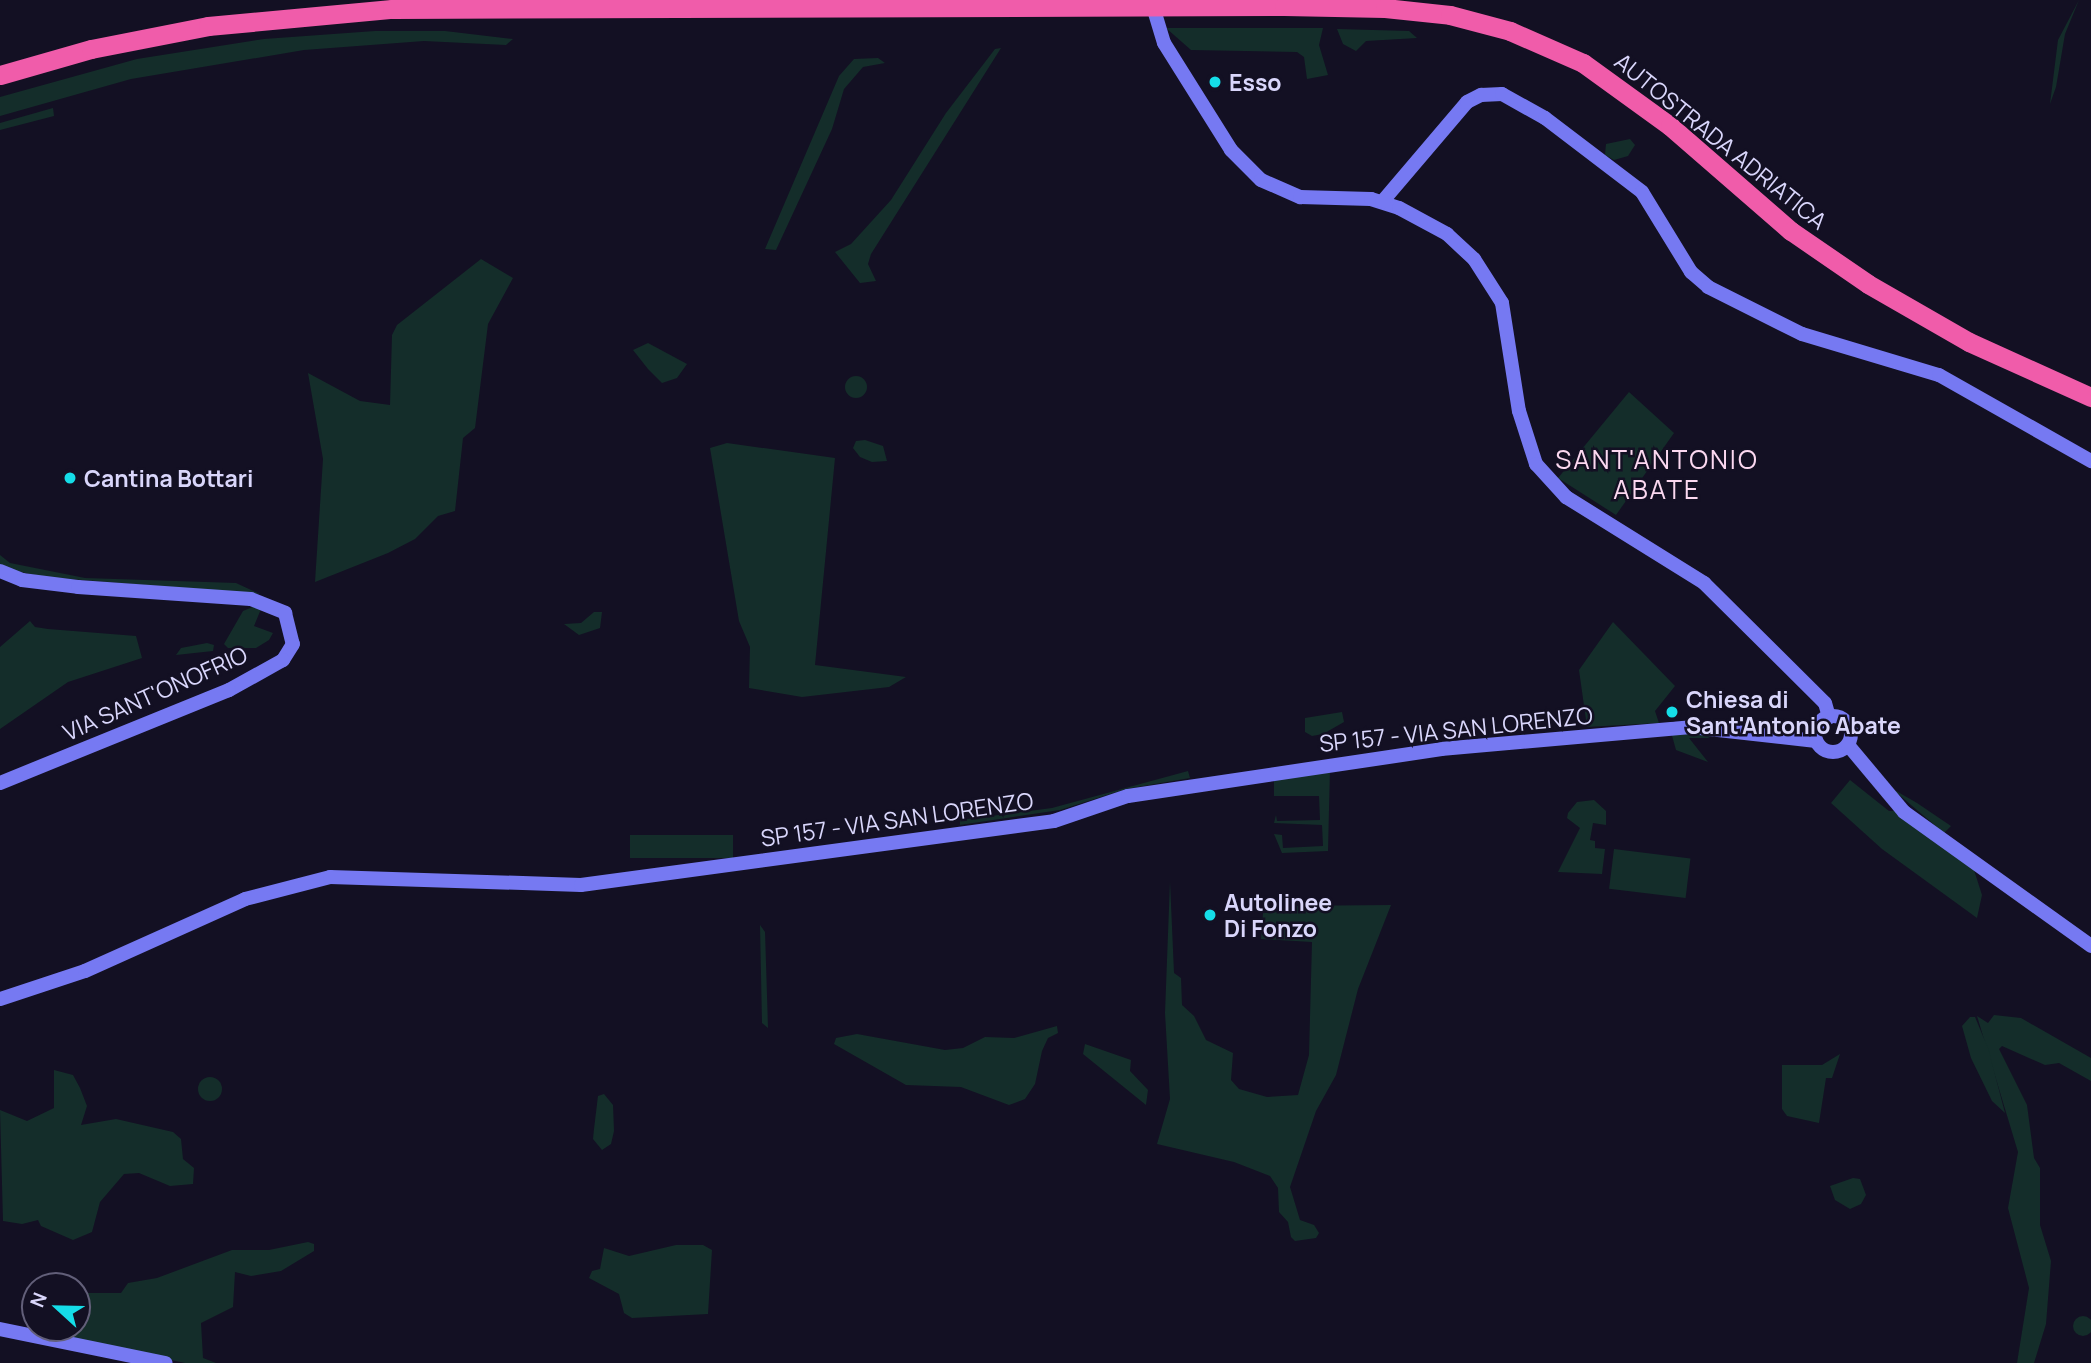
<!DOCTYPE html>
<style>
body{margin:0}
#map{position:relative;width:2091px;height:1363px;overflow:hidden;background:#131023;font-family:Manrope,sans-serif}
div>[style]{position:absolute}
[style*='--x']{left:calc(var(--x)*1px);top:calc(var(--y)*1px);width:calc(var(--w)*1px);rotate:calc(var(--a)*1deg)}
.green>*{inset:0;background:#142d2a;transform-origin:0 0}
.round{border-radius:50%}
.secondary>*{height:14px;margin:-7px;padding:0 7px;transform-origin:7px;border-radius:7px;background:#7679f2}
.secondary>.ring{margin:-7px;padding:0;box-sizing:content-box;background:none;border:14px solid #7679f2;border-radius:50%}
.highway>*{height:19px;margin:-9.5px;padding:0 9.5px;transform-origin:9.5px;border-radius:9.5px;background:#f05caa}
.dots>*{width:19px;height:19px;translate:-50% -50%;box-sizing:border-box;border:4px solid #131023;border-radius:50%}
span{translate:-50% -50%;white-space:nowrap;text-align:center;line-height:1.15;-webkit-text-stroke:5px #131023;paint-order:stroke}
.poi-label{font-size:23px;color:#d9d6fb;font-weight:700}
.left{translate:0 -50%;text-align:left}
.street-label{font-size:23px;color:#d9d6fb}
.quarter-label{font-size:26px;color:#fbd8f0;letter-spacing:2px}
.north{position:absolute;left:21px;top:1272px;width:70px;height:70px;box-sizing:border-box;background:#131023;border:2px solid #625f79;border-radius:50%;rotate:292deg;font-size:19px;font-weight:700;line-height:28px;text-align:center;color:#d9d6fb}
.north::after{content:'';display:block;margin:auto;width:24px;height:32px;background:#15dde8;clip-path:polygon(50% 0,100% 100%,50% 72%,0 100%)}
</style>
<div id="map">
<div class="green">
<i style="clip-path:polygon(2079px 0,2065px 34px,2056px 87px,2050px 104px,2058px 40px)"></i>
<i style="clip-path:polygon(1166px 28px,1323px 28px,1319px 45px,1328px 75px,1307px 79px,1304px 57px,1297px 52px,1191px 50px)"></i>
<i style="clip-path:polygon(1337px 29px,1409px 31px,1417px 38px,1366px 41px,1356px 51px,1343px 44px)"></i>
<i style="clip-path:polygon(375px 31px,445px 31px,513px 39px,506px 45px,424px 41px,304px 50px,131px 79px,0 116px,0 97px,137px 59px,264px 39px)"></i>
<i style="clip-path:polygon(1001px 48px,871px 254px,868px 264px,876px 281px,860px 283px,835px 252px,851px 244px,891px 200px,946px 113px,995px 49px)"></i>
<i style="clip-path:polygon(854px 59px,878px 58px,885px 63px,863px 67px,844px 89px,832px 129px,776px 250px,765px 249px,839px 76px)"></i>
<i style="clip-path:polygon(53px 108px,54px 116px,0 130px,0 123px)"></i>
<i style="clip-path:polygon(1630px 139px,1635px 145px,1628px 156px,1614px 160px,1605px 155px,1606px 144px)"></i>
<i style="clip-path:polygon(481px 259px,513px 278px,488px 324px,475px 428px,463px 438px,455px 511px,438px 516px,415px 539px,388px 553px,315px 582px,323px 459px,308px 373px,360px 401px,390px 405px,392px 335px,397px 325px)"></i>
<i style="clip-path:polygon(648px 343px,687px 364px,677px 378px,662px 383px,648px 369px,633px 350px)"></i>
<i class="round" style="left:845px;top:376px;width:22px;height:22px"></i>
<i style="clip-path:polygon(1629px 392px,1674px 433px,1616px 515px,1558px 478px)"></i>
<i style="clip-path:polygon(865px 440px,883px 446px,887px 461px,872px 462px,860px 457px,853px 448px,856px 441px)"></i>
<i style="clip-path:polygon(727px 443px,835px 458px,815px 665px,906px 677px,889px 687px,802px 697px,749px 688px,750px 647px,739px 621px,710px 448px)"></i>
<i style="clip-path:polygon(0 555px,10px 563px,85px 578px,236px 583px,260px 594px,45px 577px,6px 569px,0 564px)"></i>
<i style="clip-path:polygon(255px 606px,261px 609px,254px 626px,273px 633px,269px 640px,256px 648px,228px 648px,224px 644px,243px 611px)"></i>
<i style="clip-path:polygon(594px 612px,602px 612px,600px 628px,579px 635px,564px 624px,581px 623px)"></i>
<i style="clip-path:polygon(30px 621px,35px 627px,48px 629px,136px 636px,142px 658px,68px 682px,0 729px,0 647px)"></i>
<i style="clip-path:polygon(1613px 622px,1675px 686px,1655px 711px,1659px 723px,1587px 727px,1579px 670px)"></i>
<i style="clip-path:polygon(207px 643px,214px 645px,213px 651px,176px 655px,181px 648px)"></i>
<i style="clip-path:polygon(1342px 712px,1344px 722px,1323px 734px,1312px 736px,1305px 732px,1305px 718px)"></i>
<i style="clip-path:polygon(1671px 732px,1716px 733px,1708px 738px,1689px 738px,1708px 762px,1676px 750px)"></i>
<i style="clip-path:polygon(1330px 768px,1328px 851px,1282px 853px,1274px 834px,1282px 835px,1283px 848px,1323px 846px,1322px 825px,1274px 823px,1276px 815px,1277px 821px,1320px 820px,1319px 796px,1274px 796px,1274px 776px)"></i>
<i style="clip-path:polygon(1188px 771px,1190px 778px,1126px 789px,1060px 810px,960px 825px,960px 820px,1052px 808px)"></i>
<i style="clip-path:polygon(1850px 780px,1889px 811px,1898px 811px,1974px 870px,1982px 895px,1977px 918px,1882px 849px,1831px 803px)"></i>
<i style="clip-path:polygon(1891px 788px,1917px 803px,1951px 826px,1944px 833px)"></i>
<i style="clip-path:polygon(1594px 800px,1606px 811px,1606px 825px,1593px 823px,1590px 840px,1595px 841px,1595px 848px,1605px 849px,1602px 874px,1558px 872px,1580px 828px,1567px 818px,1568px 813px,1577px 802px)"></i>
<i style="left:733px;top:835px;width:23px;height:103px;rotate:90deg"></i>
<i style="left:1614px;top:849px;width:77px;height:40px;rotate:7deg"></i>
<i style="clip-path:polygon(1170px 881px,1174px 973px,1181px 978px,1182px 1005px,1194px 1016px,1206px 1040px,1233px 1053px,1231px 1080px,1239px 1089px,1267px 1097px,1298px 1095px,1309px 1055px,1312px 942px,1261px 939px,1263px 913px,1279px 912px,1280px 906px,1391px 905px,1358px 989px,1336px 1075px,1316px 1111px,1290px 1187px,1300px 1220px,1314px 1225px,1319px 1233px,1316px 1238px,1295px 1241px,1291px 1237px,1288px 1222px,1279px 1212px,1278px 1188px,1270px 1176px,1234px 1162px,1157px 1144px,1170px 1099px,1165px 1013px)"></i>
<i style="clip-path:polygon(760px 925px,765px 932px,768px 1028px,762px 1023px)"></i>
<i style="clip-path:polygon(1994px 1015px,2021px 1018px,2091px 1058px,2091px 1081px,2059px 1063px,2045px 1065px,2002px 1046px,1999px 1049px,2027px 1105px,2034px 1158px,2040px 1168px,2040px 1225px,2051px 1261px,2046px 1324px,2034px 1363px,2017px 1363px,2029px 1288px,2008px 1208px,2018px 1152px,1977px 1016px,1988px 1023px)"></i>
<i style="clip-path:polygon(1970px 1017px,1975px 1017px,1988px 1048px,2005px 1113px,1992px 1101px,1971px 1058px,1962px 1026px)"></i>
<i style="clip-path:polygon(1057px 1026px,1058px 1033px,1048px 1038px,1042px 1051px,1035px 1084px,1025px 1099px,1009px 1105px,961px 1087px,906px 1085px,834px 1044px,836px 1038px,857px 1034px,945px 1050px,963px 1048px,985px 1037px,1014px 1038px)"></i>
<i style="clip-path:polygon(1085px 1044px,1131px 1060px,1130px 1071px,1148px 1090px,1146px 1105px,1083px 1054px)"></i>
<i style="clip-path:polygon(1840px 1054px,1832px 1078px,1826px 1078px,1819px 1123px,1787px 1116px,1782px 1109px,1782px 1065px,1822px 1065px)"></i>
<i style="clip-path:polygon(54px 1070px,73px 1075px,80px 1088px,87px 1106px,81px 1125px,116px 1119px,173px 1132px,181px 1139px,183px 1159px,194px 1168px,193px 1184px,170px 1186px,139px 1173px,124px 1174px,100px 1202px,92px 1232px,73px 1240px,41px 1226px,38px 1220px,22px 1224px,3px 1221px,0 1110px,27px 1121px,54px 1108px)"></i>
<i class="round" style="left:198px;top:1077px;width:24px;height:24px"></i>
<i style="clip-path:polygon(604px 1094px,613px 1105px,614px 1131px,611px 1144px,602px 1150px,593px 1139px,594px 1129px,598px 1096px)"></i>
<i style="clip-path:polygon(1853px 1178px,1860px 1179px,1866px 1195px,1861px 1204px,1850px 1209px,1835px 1200px,1830px 1186px)"></i>
<i style="clip-path:polygon(308px 1242px,314px 1244px,314px 1251px,281px 1271px,251px 1276px,235px 1272px,233px 1307px,201px 1323px,203px 1358px,216px 1363px,185px 1363px,29px 1330px,35px 1317px,35px 1328px,77px 1328px,77px 1294px,82px 1293px,121px 1293px,128px 1283px,157px 1278px,232px 1250px,269px 1250px)"></i>
<i style="clip-path:polygon(676px 1245px,703px 1245px,712px 1250px,708px 1314px,632px 1318px,624px 1313px,619px 1294px,589px 1278px,592px 1271px,600px 1269px,604px 1248px,629px 1256px)"></i>
<i class="round" style="left:2073px;top:1316px;width:20px;height:20px"></i>
</div>
<div class="secondary">
<i style="--x:1151;--y:0;--w:45;--a:73.2"></i>
<i style="--x:1164;--y:43;--w:126;--a:57.9"></i>
<i style="--x:1231;--y:150;--w:42;--a:45"></i>
<i style="--x:1261;--y:180;--w:43;--a:23.6"></i>
<i style="--x:1300;--y:197;--w:71;--a:1.6"></i>
<i style="--x:1371;--y:199;--w:29;--a:18"></i>
<i style="--x:1399;--y:208;--w:55;--a:28.4"></i>
<i style="--x:1447;--y:234;--w:37;--a:43"></i>
<i style="--x:1474;--y:259;--w:52;--a:57.5"></i>
<i style="--x:1502;--y:303;--w:109;--a:81.1"></i>
<i style="--x:1519;--y:411;--w:56;--a:72.2"></i>
<i style="--x:1536;--y:464;--w:45;--a:47.7"></i>
<i style="--x:1566;--y:497;--w:163;--a:31.9"></i>
<i style="--x:1704;--y:583;--w:170;--a:44.8"></i>
<i style="--x:1825;--y:703;--w:15;--a:74"></i>
<i style="--x:1382;--y:202;--w:131;--a:-49.6"></i>
<i style="--x:1467;--y:102;--w:16;--a:-27"></i>
<i style="--x:1481;--y:95;--w:21;--a:-3"></i>
<i style="--x:1502;--y:94;--w:49;--a:29.2"></i>
<i style="--x:1545;--y:118;--w:122;--a:37.3"></i>
<i style="--x:1642;--y:192;--w:94;--a:58.5"></i>
<i style="--x:1691;--y:272;--w:23;--a:41"></i>
<i style="--x:1708;--y:287;--w:105;--a:26.6"></i>
<i style="--x:1802;--y:334;--w:143;--a:16.7"></i>
<i style="--x:1939;--y:375;--w:175;--a:29.5"></i>
<i style="--x:0;--y:571;--w:24;--a:22"></i>
<i style="--x:22;--y:580;--w:56;--a:7.1"></i>
<i style="--x:78;--y:587;--w:173;--a:4"></i>
<i style="--x:251;--y:599;--w:37;--a:22"></i>
<i style="--x:285;--y:613;--w:32;--a:76"></i>
<i style="--x:293;--y:644;--w:19;--a:122"></i>
<i style="--x:283;--y:660;--w:62;--a:150.9"></i>
<i style="--x:229;--y:690;--w:247;--a:157.9"></i>
<i class="ring" style="left:1815px;top:716px;width:22px;height:22px"></i>
<i style="--x:1848;--y:745;--w:87;--a:50.1"></i>
<i style="--x:1904;--y:812;--w:230;--a:35.6"></i>
<i style="--x:0;--y:999;--w:89;--a:-18.2"></i>
<i style="--x:85;--y:971;--w:175;--a:-24.2"></i>
<i style="--x:245;--y:899;--w:88;--a:-14.5"></i>
<i style="--x:330;--y:877;--w:251;--a:1.8"></i>
<i style="--x:581;--y:885;--w:477;--a:-7.7"></i>
<i style="--x:1054;--y:821;--w:78;--a:-18.7"></i>
<i style="--x:1128;--y:796;--w:317;--a:-8.5"></i>
<i style="--x:1441;--y:749;--w:251;--a:-5"></i>
<i style="--x:1691;--y:727;--w:126;--a:6.4"></i>
<i style="--x:0;--y:1329;--w:169;--a:11.6"></i>
</div>
<div class="highway">
<i style="--x:0;--y:75;--w:95;--a:-15.9"></i>
<i style="--x:91;--y:49;--w:119;--a:-11.1"></i>
<i style="--x:208;--y:26;--w:185;--a:-5.3"></i>
<i style="--x:392;--y:9;--w:892;--a:-0.19"></i>
<i style="--x:1284;--y:6;--w:101;--a:1.1"></i>
<i style="--x:1385;--y:8;--w:65;--a:6.1"></i>
<i style="--x:1450;--y:15;--w:62;--a:14.9"></i>
<i style="--x:1510;--y:31;--w:80;--a:23.7"></i>
<i style="--x:1583;--y:63;--w:107;--a:35.9"></i>
<i style="--x:1670;--y:126;--w:160;--a:41"></i>
<i style="--x:1791;--y:231;--w:93;--a:34.5"></i>
<i style="--x:1868;--y:284;--w:116;--a:29.9"></i>
<i style="--x:1969;--y:342;--w:134;--a:24.3"></i>
</div>
<div class="dots">
<i style="left:1215px;top:82px;background:#15dde8"></i>
<i style="left:70px;top:478px;background:#15dde8"></i>
<i style="left:1672px;top:712px;background:#15dde8"></i>
<i style="left:1210px;top:915px;background:#15dde8"></i>
</div>
<div class="poi-label">
<span class="left" style="left:1229px;top:82px">Esso</span>
<span class="left" style="left:84px;top:478px">Cantina Bottari</span>
<span class="left" style="left:1686px;top:712px">Chiesa di<br>Sant'Antonio Abate</span>
<span class="left" style="left:1224px;top:915px">Autolinee<br>Di Fonzo</span>
</div>
<div class="street-label">
<span style="left:1721px;top:141px;rotate:39deg">AUTOSTRADA ADRIATICA</span>
<span style="left:155px;top:693px;rotate:-24deg">VIA SANT'ONOFRIO</span>
<span style="left:1456px;top:729px;rotate:-6deg">SP 157 - VIA SAN LORENZO</span>
<span style="left:897px;top:819px;rotate:-8deg">SP 157 - VIA SAN LORENZO</span>
</div>
<div class="quarter-label">
<span style="left:1657px;top:475px">SANT'ANTONIO<br>ABATE</span>
</div>
<div class="north">N</div>
</div>
